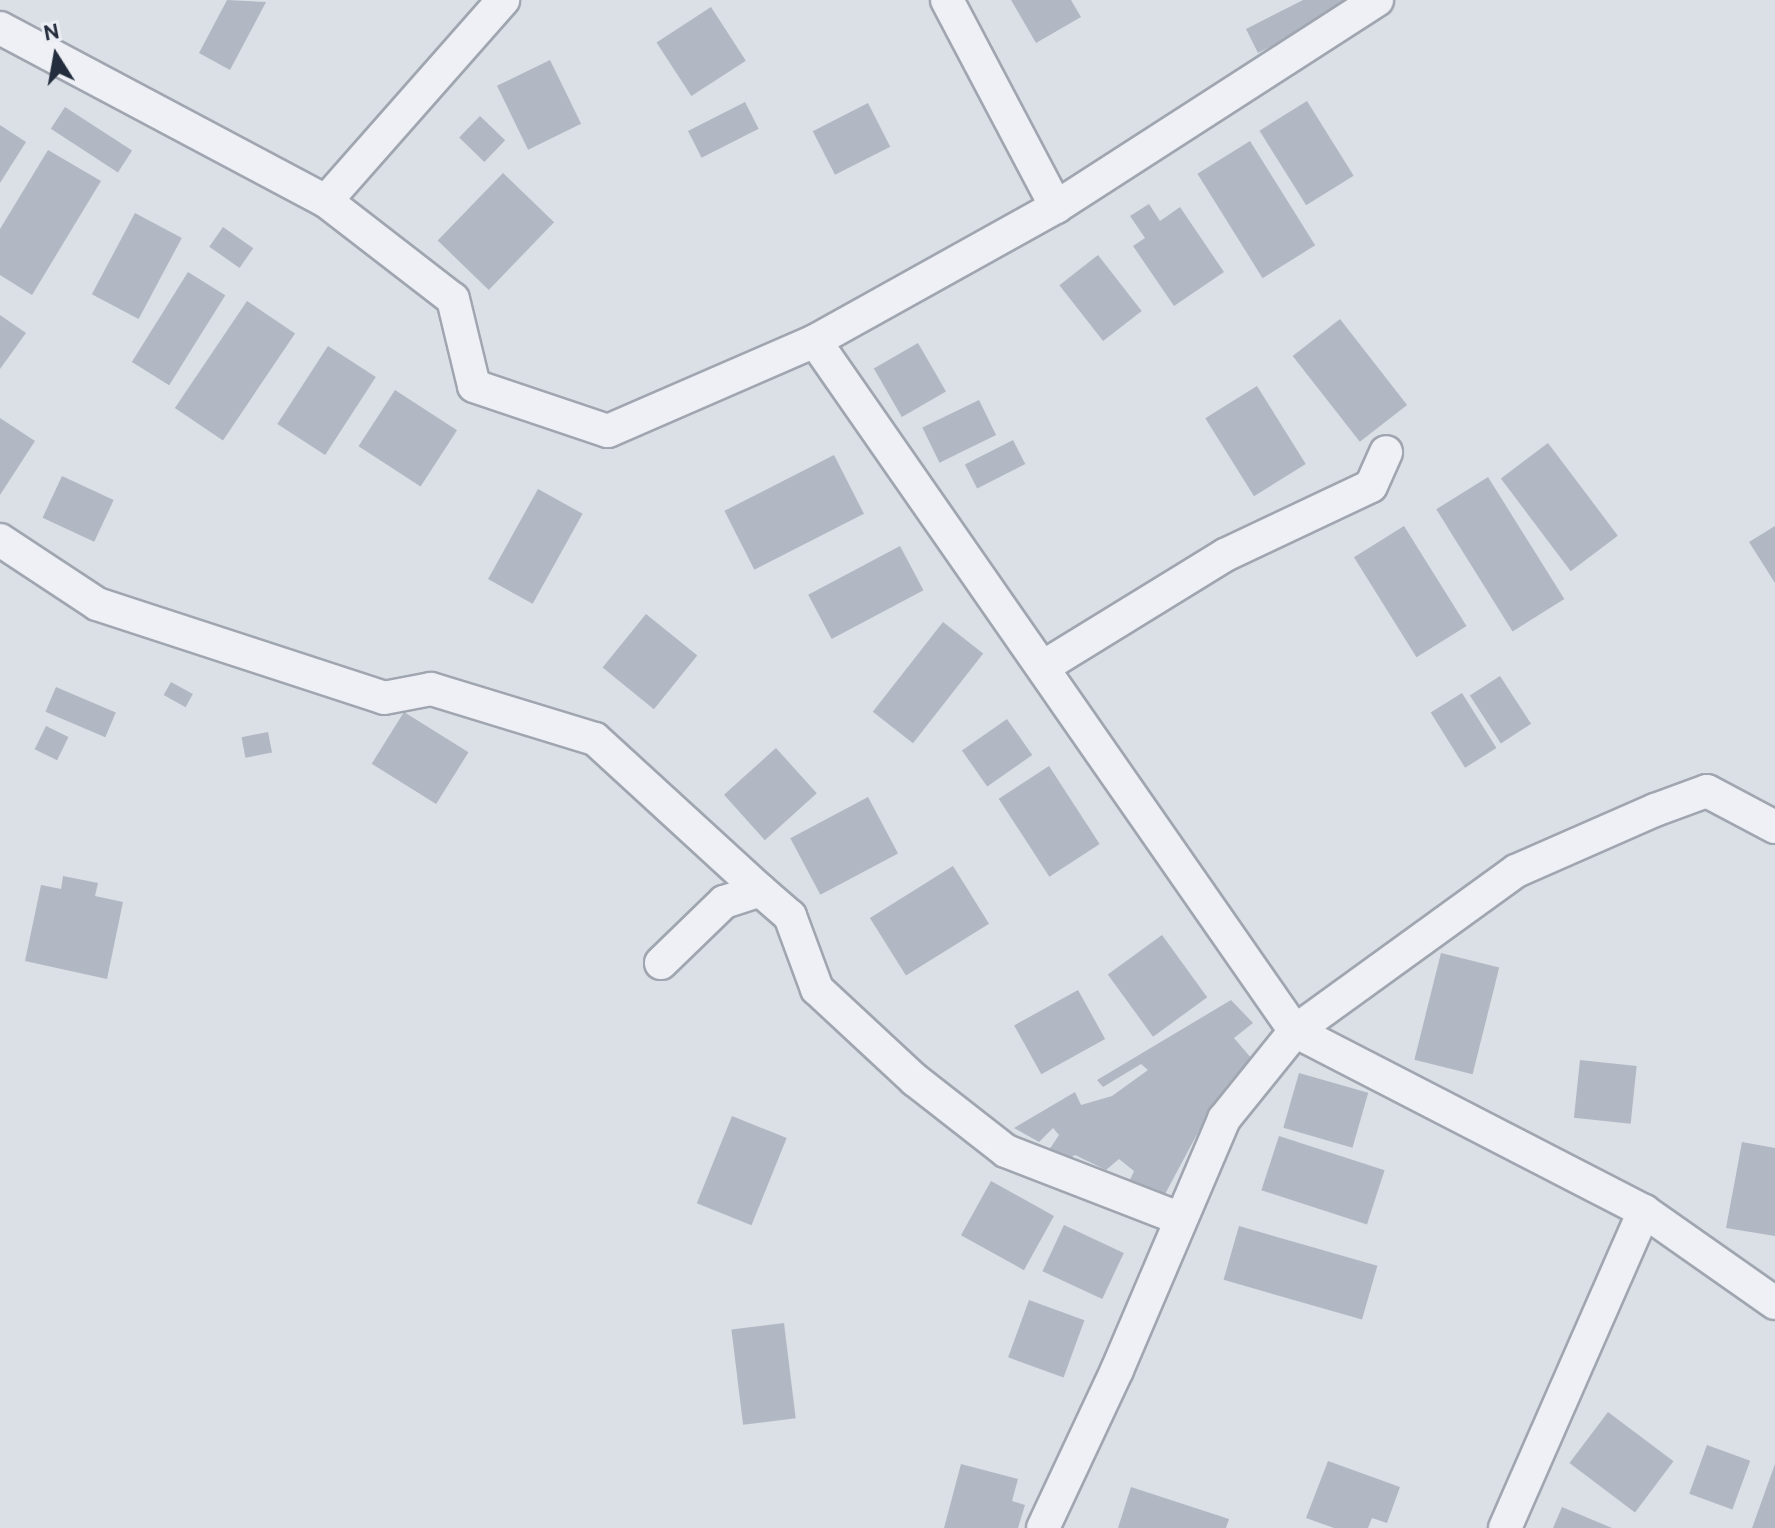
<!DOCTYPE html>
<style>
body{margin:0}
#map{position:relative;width:1775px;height:1528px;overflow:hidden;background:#dbdfe6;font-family:Cabin,sans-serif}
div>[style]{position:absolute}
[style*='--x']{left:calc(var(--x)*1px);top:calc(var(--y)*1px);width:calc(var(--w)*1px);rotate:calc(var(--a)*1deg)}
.building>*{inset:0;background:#b2b8c3;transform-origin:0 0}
.roads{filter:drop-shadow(2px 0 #a0a6b0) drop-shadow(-2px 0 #a0a6b0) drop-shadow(0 2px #a0a6b0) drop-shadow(0 -2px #a0a6b0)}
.minor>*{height:32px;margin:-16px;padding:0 16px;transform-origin:16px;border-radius:16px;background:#eef0f5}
span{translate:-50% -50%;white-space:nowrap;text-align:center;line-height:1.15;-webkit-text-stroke:8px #eaeef4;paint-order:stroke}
.north{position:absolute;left:16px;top:16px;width:80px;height:80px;-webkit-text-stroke:6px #eaeef4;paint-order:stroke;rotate:349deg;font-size:22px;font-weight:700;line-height:32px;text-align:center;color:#242d3d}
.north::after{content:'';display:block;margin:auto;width:28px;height:36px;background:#242d3d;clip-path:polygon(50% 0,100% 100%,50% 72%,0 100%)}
</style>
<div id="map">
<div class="building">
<i style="clip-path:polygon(227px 0,266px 2px,230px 70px,199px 53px)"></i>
<i style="clip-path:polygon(1011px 0,1071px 0,1081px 17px,1036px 43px)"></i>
<i style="clip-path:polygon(1303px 0,1364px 0,1258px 53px,1246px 29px)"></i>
<i style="left:711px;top:7px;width:64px;height:65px;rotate:57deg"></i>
<i style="left:550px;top:60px;width:71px;height:59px;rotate:64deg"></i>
<i style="left:1307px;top:101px;width:88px;height:56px;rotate:58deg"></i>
<i style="left:745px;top:102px;width:30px;height:64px;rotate:63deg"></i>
<i style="left:868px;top:103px;width:49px;height:62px;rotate:63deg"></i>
<i style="left:65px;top:107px;width:80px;height:26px;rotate:33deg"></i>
<i style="left:480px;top:116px;width:35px;height:30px;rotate:44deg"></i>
<i style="clip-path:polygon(0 125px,26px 142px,0 183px)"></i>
<i style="left:1250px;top:141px;width:123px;height:62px;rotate:58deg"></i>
<i style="clip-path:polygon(48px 150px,101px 181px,32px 295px,0 275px,0 229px)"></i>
<i style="left:503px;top:173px;width:71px;height:94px;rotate:44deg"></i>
<i style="clip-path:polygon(1149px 204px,1160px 221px,1180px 207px,1224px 272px,1174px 306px,1133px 246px,1145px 238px,1130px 216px)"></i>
<i style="left:135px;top:213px;width:53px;height:92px;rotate:28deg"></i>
<i style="left:223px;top:227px;width:37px;height:24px;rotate:35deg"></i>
<i style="left:1098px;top:255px;width:71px;height:49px;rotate:52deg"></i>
<i style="left:188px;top:272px;width:44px;height:106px;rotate:32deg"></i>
<i style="left:247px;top:301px;width:58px;height:129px;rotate:34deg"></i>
<i style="clip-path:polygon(0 315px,26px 333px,0 369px)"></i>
<i style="left:1340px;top:319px;width:109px;height:60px;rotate:52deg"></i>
<i style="left:918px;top:343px;width:56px;height:51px;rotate:60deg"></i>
<i style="left:328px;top:346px;width:57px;height:93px;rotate:33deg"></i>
<i style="left:1257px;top:386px;width:92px;height:61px;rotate:58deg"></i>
<i style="left:395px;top:390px;width:74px;height:67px;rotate:33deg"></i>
<i style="left:979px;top:400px;width:39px;height:63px;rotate:64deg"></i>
<i style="clip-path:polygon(0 418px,35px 441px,0 495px)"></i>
<i style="left:1013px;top:440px;width:27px;height:54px;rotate:63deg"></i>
<i style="left:1548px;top:443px;width:116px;height:59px;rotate:53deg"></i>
<i style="left:834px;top:455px;width:66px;height:123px;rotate:63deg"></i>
<i style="left:62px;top:476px;width:57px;height:46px;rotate:25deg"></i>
<i style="left:1488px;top:477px;width:144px;height:61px;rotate:58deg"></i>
<i style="left:538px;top:489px;width:51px;height:103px;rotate:29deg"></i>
<i style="left:1404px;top:526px;width:118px;height:59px;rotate:58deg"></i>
<i style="clip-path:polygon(1775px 526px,1775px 583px,1749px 542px)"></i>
<i style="left:900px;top:546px;width:50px;height:104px;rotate:62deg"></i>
<i style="left:646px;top:614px;width:66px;height:69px;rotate:39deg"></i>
<i style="left:943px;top:622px;width:51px;height:114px;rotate:38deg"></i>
<i style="left:1500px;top:676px;width:57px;height:36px;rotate:57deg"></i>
<i style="left:171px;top:682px;width:25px;height:15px;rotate:29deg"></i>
<i style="left:56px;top:687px;width:65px;height:27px;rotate:23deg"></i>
<i style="left:1462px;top:693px;width:65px;height:37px;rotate:58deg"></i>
<i style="left:404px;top:712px;width:76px;height:61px;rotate:32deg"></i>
<i style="left:1007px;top:719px;width:44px;height:55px;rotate:55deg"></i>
<i style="left:46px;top:726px;width:25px;height:26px;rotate:26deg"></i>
<i style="left:268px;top:732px;width:21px;height:27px;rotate:79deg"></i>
<i style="left:776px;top:748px;width:61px;height:70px;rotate:48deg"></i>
<i style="left:1049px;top:766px;width:93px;height:60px;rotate:57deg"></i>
<i style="left:868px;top:797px;width:64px;height:88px;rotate:62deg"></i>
<i style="left:953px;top:866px;width:68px;height:98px;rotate:58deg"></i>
<i style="clip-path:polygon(63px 876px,98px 883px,95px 896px,123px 902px,107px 979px,25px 961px,41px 885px,61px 889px)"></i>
<i style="left:1162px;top:935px;width:77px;height:67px;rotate:54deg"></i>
<i style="left:1441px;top:953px;width:60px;height:110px;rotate:14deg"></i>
<i style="left:1078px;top:990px;width:56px;height:73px;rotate:61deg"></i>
<i style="clip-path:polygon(1231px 1000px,1253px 1023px,1234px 1038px,1252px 1059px,1210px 1110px,1164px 1196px,1130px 1180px,1134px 1171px,1119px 1159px,1106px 1170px,1075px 1155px,1062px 1163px,1047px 1153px,1059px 1135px,1053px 1128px,1039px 1142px,1014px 1128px,1075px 1092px,1081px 1105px,1112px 1096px,1148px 1070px,1141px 1064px,1103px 1087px,1097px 1080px)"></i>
<i style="left:1580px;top:1060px;width:57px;height:58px;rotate:6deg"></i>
<i style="left:1299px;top:1073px;width:72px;height:57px;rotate:16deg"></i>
<i style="left:732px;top:1116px;width:59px;height:94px;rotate:22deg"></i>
<i style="left:1279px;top:1136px;width:111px;height:57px;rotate:18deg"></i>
<i style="clip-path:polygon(1742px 1142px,1775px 1148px,1775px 1236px,1726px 1228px)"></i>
<i style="left:991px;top:1181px;width:72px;height:62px;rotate:29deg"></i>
<i style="left:1064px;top:1225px;width:66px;height:51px;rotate:25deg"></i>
<i style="left:1239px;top:1226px;width:144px;height:56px;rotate:16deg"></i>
<i style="left:1029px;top:1300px;width:59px;height:61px;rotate:20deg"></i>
<i style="left:784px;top:1323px;width:96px;height:53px;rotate:83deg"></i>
<i style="left:1608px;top:1412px;width:82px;height:64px;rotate:37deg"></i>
<i style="left:1707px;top:1445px;width:46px;height:52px;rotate:20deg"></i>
<i style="clip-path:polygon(1328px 1461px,1400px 1487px,1387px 1523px,1372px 1518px,1368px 1528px,1334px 1528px,1306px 1518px)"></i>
<i style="clip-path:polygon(961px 1464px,1018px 1479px,1012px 1501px,1025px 1505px,1018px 1528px,944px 1528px)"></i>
<i style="clip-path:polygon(1775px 1464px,1775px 1528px,1752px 1528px)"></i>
<i style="clip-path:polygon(1131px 1487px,1229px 1519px,1226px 1528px,1118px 1528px)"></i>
<i style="clip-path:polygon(1562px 1507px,1612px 1528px,1553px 1528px)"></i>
</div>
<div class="roads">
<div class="minor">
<i style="--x:947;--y:0;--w:234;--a:62.2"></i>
<i style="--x:0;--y:28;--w:369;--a:28"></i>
<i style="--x:326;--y:201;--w:160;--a:37.7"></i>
<i style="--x:453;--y:299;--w:89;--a:76.4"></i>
<i style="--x:474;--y:386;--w:141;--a:18.6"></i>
<i style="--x:608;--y:431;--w:226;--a:-23.5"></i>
<i style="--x:815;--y:341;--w:276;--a:-29.1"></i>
<i style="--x:1056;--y:207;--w:382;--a:-32.8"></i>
<i style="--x:326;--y:201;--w:268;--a:-48.6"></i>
<i style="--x:815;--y:341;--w:841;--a:55.18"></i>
<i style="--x:1295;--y:1031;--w:393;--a:27.3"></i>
<i style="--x:1644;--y:1211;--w:160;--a:35.1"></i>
<i style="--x:0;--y:540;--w:116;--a:33.4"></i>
<i style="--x:97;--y:604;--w:302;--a:18.1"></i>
<i style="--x:384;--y:698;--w:48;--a:-10.8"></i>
<i style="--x:431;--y:689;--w:171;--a:17"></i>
<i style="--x:595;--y:739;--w:224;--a:42.5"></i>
<i style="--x:1043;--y:667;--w:214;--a:-31.6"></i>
<i style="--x:1225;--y:555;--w:161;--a:-25.3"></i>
<i style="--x:1371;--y:486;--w:37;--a:-66"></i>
<i style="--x:661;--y:963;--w:88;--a:-44.1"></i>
<i style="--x:724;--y:902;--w:38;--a:-18"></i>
<i style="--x:760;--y:890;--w:40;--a:41"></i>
<i style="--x:790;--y:916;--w:78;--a:69.7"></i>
<i style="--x:817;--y:989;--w:134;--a:42.9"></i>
<i style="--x:915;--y:1080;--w:115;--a:38"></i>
<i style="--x:1006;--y:1151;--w:186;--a:21.2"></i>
<i style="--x:1043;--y:1528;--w:174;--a:-64.9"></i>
<i style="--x:1117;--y:1370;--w:273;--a:-66.9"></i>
<i style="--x:1224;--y:1119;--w:113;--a:-51.1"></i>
<i style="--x:1295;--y:1031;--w:273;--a:-35.9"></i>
<i style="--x:1516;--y:871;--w:152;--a:-23.7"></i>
<i style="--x:1655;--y:810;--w:55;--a:-20.1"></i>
<i style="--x:1707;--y:791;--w:77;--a:27.9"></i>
<i style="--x:1505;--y:1528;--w:346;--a:-66.3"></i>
</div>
</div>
<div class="north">N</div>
</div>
